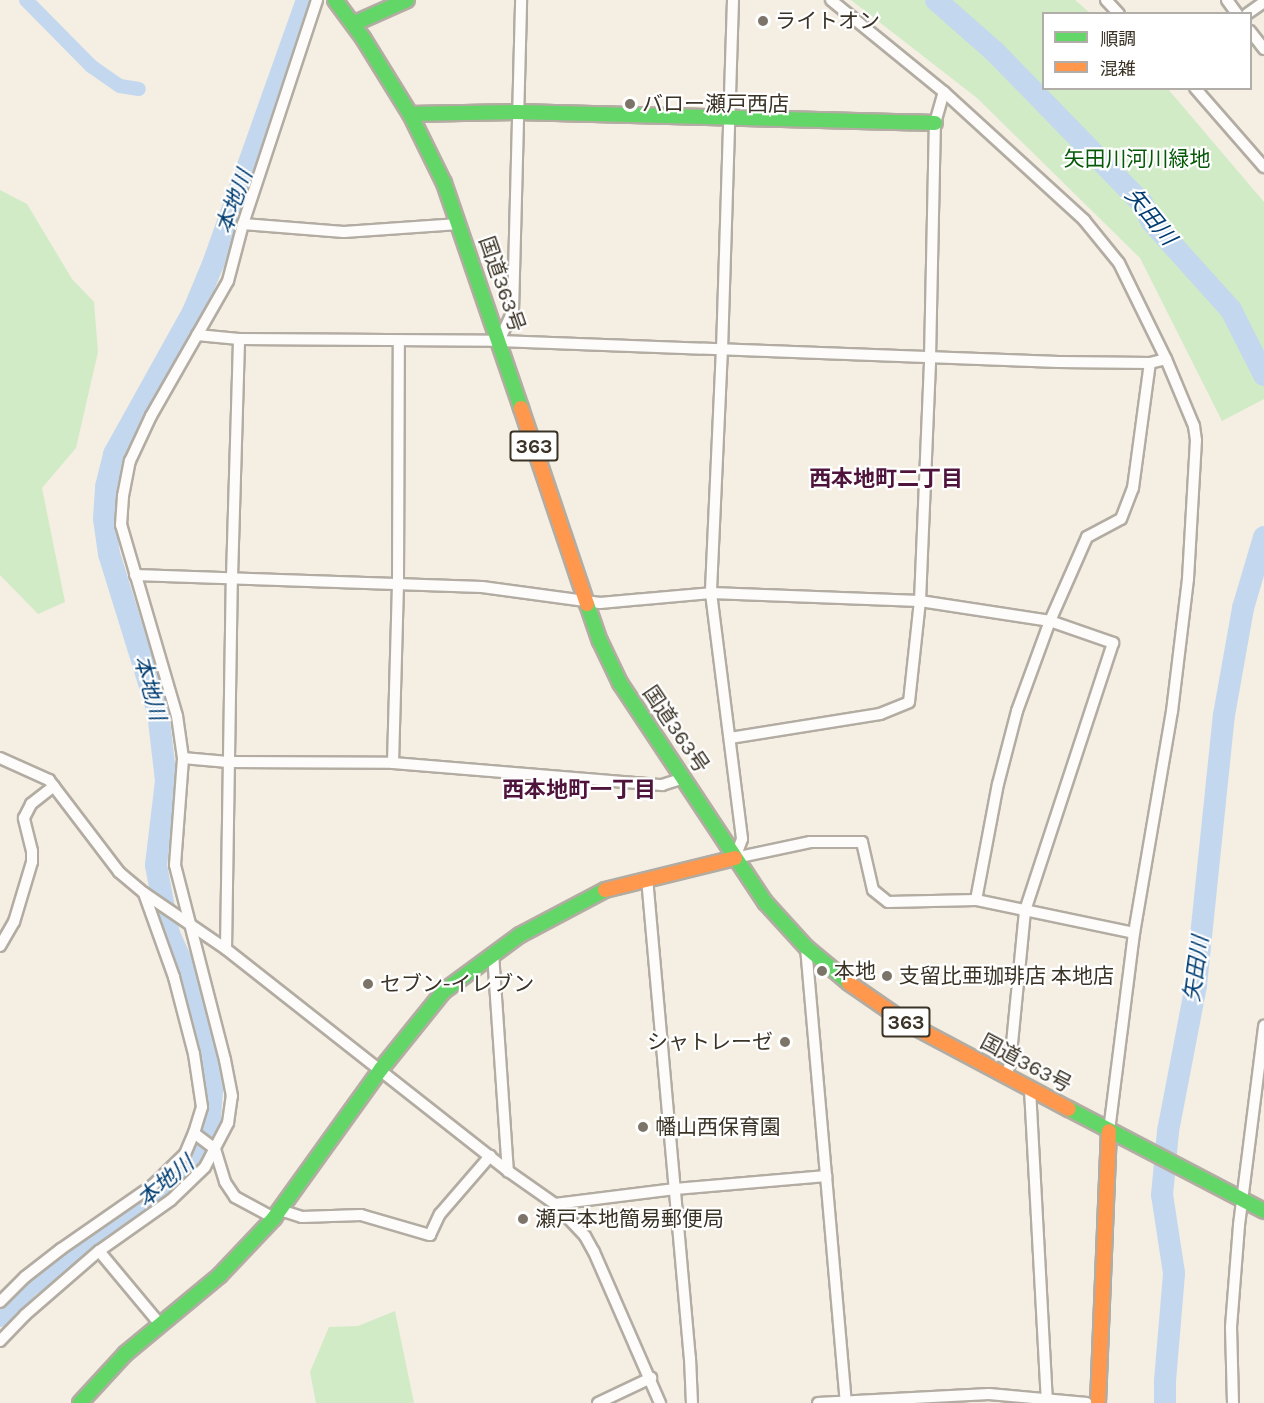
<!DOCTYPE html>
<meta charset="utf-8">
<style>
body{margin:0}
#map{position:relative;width:1264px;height:1403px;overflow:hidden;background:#f5eee3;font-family:Karla,"Noto Sans JP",sans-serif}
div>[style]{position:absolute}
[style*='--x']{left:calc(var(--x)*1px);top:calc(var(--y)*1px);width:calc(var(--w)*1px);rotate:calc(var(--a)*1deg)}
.green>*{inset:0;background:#d1ebc6}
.canal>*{height:14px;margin:-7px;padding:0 7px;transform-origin:7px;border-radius:7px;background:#c3d8ee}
.river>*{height:22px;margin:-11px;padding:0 11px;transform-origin:11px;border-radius:11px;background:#c3d8ee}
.roads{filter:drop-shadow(2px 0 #b2aca2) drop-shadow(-2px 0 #b2aca2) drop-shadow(0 2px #b2aca2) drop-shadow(0 -2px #b2aca2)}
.street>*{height:10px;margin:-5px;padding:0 5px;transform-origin:5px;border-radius:5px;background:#fefcfb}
.fast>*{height:14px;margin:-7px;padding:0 7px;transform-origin:7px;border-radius:7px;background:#63d668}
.slow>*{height:14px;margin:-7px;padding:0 7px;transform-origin:7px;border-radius:7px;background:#ff974d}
.dots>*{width:16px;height:16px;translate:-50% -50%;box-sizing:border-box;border:3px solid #fff;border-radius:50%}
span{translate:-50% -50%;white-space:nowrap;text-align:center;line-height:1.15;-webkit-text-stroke:4.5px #fff;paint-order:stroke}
.shield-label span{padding:2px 4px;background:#fff;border:2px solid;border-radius:4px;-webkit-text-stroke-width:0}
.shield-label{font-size:20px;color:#3b3326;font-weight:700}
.poi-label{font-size:21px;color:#3b3326}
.left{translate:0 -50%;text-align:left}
.right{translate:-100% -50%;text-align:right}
.park-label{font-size:21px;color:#055907}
.street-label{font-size:21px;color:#3b3326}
.water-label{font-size:22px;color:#003d72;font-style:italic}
.neighbourhood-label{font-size:22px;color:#4f143b;font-weight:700}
.legend{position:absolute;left:1042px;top:12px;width:210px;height:78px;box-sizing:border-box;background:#fff;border:2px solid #b1ada8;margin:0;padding:8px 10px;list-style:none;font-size:18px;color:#3b3326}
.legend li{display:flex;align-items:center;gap:12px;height:30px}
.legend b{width:30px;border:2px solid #b1ada8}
</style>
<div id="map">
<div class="green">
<i style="clip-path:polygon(851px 0,1075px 0,1090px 13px,1044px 14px,1044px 88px,1168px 89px,1264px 202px,1264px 399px,1222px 421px,1140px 258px,977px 98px)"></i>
<i style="clip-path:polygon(0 190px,27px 204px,72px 279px,94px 302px,98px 352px,76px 448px,42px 488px,65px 602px,38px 614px,0 575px)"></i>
<i style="clip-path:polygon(395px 1311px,414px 1403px,316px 1403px,310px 1372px,329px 1327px,358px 1326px)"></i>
</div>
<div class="canal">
<i style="--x:26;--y:0;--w:93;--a:45.4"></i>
<i style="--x:91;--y:66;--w:35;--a:35"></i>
<i style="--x:120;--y:86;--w:19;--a:9"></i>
</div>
<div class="river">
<i style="--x:936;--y:0;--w:79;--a:41.4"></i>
<i style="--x:995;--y:52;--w:211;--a:45.8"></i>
<i style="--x:1142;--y:203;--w:20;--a:63"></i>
<i style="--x:1151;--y:221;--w:120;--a:48"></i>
<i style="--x:1231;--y:310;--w:73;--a:63.1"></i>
<i style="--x:0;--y:1316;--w:42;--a:-46"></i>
<i style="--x:29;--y:1286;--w:151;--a:-35.3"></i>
<i style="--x:152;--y:1199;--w:29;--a:-41"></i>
<i style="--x:174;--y:1180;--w:41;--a:-45"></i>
<i style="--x:203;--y:1151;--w:33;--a:-78"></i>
<i style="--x:210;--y:1119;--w:29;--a:-86"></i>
<i style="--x:212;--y:1090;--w:56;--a:-99.3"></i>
<i style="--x:203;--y:1035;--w:61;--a:-104.3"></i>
<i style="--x:188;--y:976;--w:46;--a:-114.3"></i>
<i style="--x:169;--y:934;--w:70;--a:-100.7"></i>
<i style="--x:156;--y:865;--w:85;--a:-83.2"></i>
<i style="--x:166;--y:781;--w:69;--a:-96.6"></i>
<i style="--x:158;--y:712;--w:165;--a:-107.2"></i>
<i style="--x:109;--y:554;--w:36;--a:-98"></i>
<i style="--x:104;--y:518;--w:31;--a:-86"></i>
<i style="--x:106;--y:487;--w:34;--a:-76"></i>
<i style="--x:114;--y:454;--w:162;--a:-60.9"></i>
<i style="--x:193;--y:312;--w:52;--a:-67.4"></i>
<i style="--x:213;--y:264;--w:280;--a:-70.4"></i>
<i style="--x:1165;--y:1403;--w:22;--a:-90"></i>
<i style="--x:1165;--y:1381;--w:108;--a:-85.2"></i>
<i style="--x:1174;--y:1273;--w:79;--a:-98.7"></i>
<i style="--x:1162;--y:1195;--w:64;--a:-84.6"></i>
<i style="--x:1168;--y:1131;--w:149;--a:-79.1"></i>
<i style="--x:1196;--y:985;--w:271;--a:-84.1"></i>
<i style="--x:1224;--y:715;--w:109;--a:-79.9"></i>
<i style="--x:1243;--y:608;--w:74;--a:-73.5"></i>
</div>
<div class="roads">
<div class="street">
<i style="--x:733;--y:0;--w:348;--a:91.8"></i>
<i style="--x:722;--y:348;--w:245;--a:92.6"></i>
<i style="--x:711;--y:593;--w:248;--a:82.8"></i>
<i style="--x:742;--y:839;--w:20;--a:110"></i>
<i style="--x:831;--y:0;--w:146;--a:39.2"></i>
<i style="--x:944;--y:92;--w:190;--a:42.4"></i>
<i style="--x:1084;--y:220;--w:55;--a:50.9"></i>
<i style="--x:1119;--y:263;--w:107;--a:63.9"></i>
<i style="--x:1166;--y:359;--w:73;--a:67.3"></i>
<i style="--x:1194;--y:426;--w:14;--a:82"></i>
<i style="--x:1196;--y:440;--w:139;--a:93.3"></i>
<i style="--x:1188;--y:579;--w:133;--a:96.9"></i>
<i style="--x:1172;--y:711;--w:225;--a:99.7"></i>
<i style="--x:1134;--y:933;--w:200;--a:97.2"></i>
<i style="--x:1106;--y:0;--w:19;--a:47"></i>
<i style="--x:1227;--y:0;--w:17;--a:54"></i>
<i style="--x:1247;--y:14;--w:21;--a:-35"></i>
<i style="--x:1250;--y:31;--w:23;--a:52"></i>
<i style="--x:1195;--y:88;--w:105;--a:48.9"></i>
<i style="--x:243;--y:224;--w:101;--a:4.5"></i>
<i style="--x:344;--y:232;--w:115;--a:-4"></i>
<i style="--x:197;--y:335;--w:42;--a:5.4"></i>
<i style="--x:239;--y:339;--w:260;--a:0.4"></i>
<i style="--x:499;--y:341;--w:560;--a:2.15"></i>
<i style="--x:1059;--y:362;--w:91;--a:0.6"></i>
<i style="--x:1150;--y:363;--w:16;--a:-14"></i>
<i style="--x:499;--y:341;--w:33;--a:-65"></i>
<i style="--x:513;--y:311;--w:311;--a:-88.5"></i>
<i style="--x:135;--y:575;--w:347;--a:2"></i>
<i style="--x:482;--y:587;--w:119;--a:7.7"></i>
<i style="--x:600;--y:603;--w:111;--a:-5.1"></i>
<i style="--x:711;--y:593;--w:209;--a:2.2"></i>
<i style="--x:920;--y:601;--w:132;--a:8.7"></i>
<i style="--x:1050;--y:621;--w:67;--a:19.2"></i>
<i style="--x:1113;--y:643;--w:282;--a:108.2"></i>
<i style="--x:1025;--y:911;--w:154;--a:95.6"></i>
<i style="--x:1010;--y:1064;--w:13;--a:108"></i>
<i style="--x:730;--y:738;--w:152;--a:-9.1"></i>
<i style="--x:880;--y:714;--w:31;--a:-22"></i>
<i style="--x:909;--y:702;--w:102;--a:-83.8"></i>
<i style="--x:920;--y:601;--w:243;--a:-87.6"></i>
<i style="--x:930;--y:358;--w:235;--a:-88.8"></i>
<i style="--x:935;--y:123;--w:32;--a:-74"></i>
<i style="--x:0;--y:758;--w:54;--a:24.2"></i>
<i style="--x:49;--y:780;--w:116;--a:52.7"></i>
<i style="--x:119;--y:872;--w:33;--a:40"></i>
<i style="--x:144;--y:893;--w:99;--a:34.3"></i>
<i style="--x:226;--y:949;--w:359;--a:38.2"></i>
<i style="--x:508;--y:1171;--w:57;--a:35.1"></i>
<i style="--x:555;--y:1204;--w:44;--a:46.8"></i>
<i style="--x:585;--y:1236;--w:18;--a:61"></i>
<i style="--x:594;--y:1252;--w:165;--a:66.4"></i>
<i style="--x:183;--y:758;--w:45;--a:5.1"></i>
<i style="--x:228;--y:762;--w:165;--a:0.3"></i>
<i style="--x:393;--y:763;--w:270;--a:4.7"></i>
<i style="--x:662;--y:785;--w:23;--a:-18"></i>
<i style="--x:393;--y:763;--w:180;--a:-88.4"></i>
<i style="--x:398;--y:583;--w:242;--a:-89.8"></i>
<i style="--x:735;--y:858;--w:77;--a:-12"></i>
<i style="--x:810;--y:842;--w:52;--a:0"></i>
<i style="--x:862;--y:842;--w:49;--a:77.1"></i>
<i style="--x:873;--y:890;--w:19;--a:39"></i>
<i style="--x:888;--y:902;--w:88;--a:-1.3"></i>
<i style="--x:976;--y:900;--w:161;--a:11.8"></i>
<i style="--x:647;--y:878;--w:482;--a:84.9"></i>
<i style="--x:690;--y:1358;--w:45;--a:87.5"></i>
<i style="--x:976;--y:900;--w:118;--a:-79.3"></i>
<i style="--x:998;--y:784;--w:75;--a:-75.4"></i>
<i style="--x:1017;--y:711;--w:96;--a:-69.9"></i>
<i style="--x:1050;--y:621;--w:92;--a:-66.2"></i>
<i style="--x:1087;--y:537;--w:38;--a:-28"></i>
<i style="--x:1121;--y:519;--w:33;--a:-69"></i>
<i style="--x:1133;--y:488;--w:126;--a:-82.3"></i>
<i style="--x:0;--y:946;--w:28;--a:-60"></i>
<i style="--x:14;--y:922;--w:63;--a:-73.3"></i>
<i style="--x:32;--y:862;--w:11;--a:-90"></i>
<i style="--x:32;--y:851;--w:34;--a:-104"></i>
<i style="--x:24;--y:818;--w:16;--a:-63"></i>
<i style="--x:31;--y:804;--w:29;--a:-38"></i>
<i style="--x:806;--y:947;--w:458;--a:85"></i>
<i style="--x:226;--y:949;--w:372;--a:-89.1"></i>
<i style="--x:232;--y:577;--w:238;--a:-88.3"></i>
<i style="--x:493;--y:953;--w:219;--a:86.1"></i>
<i style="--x:1030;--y:1089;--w:310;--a:86.9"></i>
<i style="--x:194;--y:1133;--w:26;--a:37"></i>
<i style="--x:215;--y:1149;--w:34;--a:73"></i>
<i style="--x:225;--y:1182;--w:18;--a:56"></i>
<i style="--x:235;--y:1197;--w:44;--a:28.3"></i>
<i style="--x:555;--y:1204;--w:121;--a:-7.1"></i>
<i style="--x:675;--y:1189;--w:152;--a:-4.9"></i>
<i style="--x:280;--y:1210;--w:23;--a:18"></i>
<i style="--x:302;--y:1217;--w:59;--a:-1.9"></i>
<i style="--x:361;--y:1215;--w:72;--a:16.2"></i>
<i style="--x:430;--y:1235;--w:23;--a:-65"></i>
<i style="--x:440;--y:1214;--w:77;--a:-49.2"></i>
<i style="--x:99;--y:1251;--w:94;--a:50.2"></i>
<i style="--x:0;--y:1302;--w:35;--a:-45"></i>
<i style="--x:25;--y:1277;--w:46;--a:-37.9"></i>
<i style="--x:61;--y:1249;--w:112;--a:-34.8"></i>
<i style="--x:153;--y:1185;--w:45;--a:-44.1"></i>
<i style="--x:185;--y:1154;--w:23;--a:-67"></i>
<i style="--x:194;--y:1133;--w:27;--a:-73"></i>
<i style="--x:202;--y:1107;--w:54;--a:-98.6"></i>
<i style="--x:194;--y:1054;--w:80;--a:-104.6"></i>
<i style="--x:174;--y:977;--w:89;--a:-109.7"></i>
<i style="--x:0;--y:1341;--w:36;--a:-46"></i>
<i style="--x:25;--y:1315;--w:98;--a:-40.9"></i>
<i style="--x:99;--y:1251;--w:88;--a:-35.3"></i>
<i style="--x:171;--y:1200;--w:47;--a:-44.1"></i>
<i style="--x:205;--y:1167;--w:50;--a:-62.4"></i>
<i style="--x:228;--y:1123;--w:27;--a:-82"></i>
<i style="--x:232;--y:1096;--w:37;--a:-101"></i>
<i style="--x:225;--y:1060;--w:201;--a:-104.4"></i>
<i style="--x:175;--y:865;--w:107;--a:-85.7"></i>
<i style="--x:183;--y:758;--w:42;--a:-98.1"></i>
<i style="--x:177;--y:716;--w:199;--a:-106.3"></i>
<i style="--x:121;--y:525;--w:29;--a:-86"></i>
<i style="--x:123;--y:496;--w:36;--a:-79"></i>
<i style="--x:130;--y:461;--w:50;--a:-65"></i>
<i style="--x:151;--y:416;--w:155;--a:-60.3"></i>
<i style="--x:228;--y:281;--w:59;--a:-75.3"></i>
<i style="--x:243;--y:224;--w:236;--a:-71.7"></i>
<i style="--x:598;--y:1403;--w:59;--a:-25.3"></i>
<i style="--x:818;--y:1403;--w:171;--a:-3"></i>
<i style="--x:989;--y:1394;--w:98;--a:5.2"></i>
<i style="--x:1233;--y:1403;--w:76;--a:-91.5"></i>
<i style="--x:1231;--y:1327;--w:102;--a:-85.5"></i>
<i style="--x:1239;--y:1225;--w:201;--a:-82.8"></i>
</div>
<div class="fast">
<i style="--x:335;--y:0;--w:47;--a:53.6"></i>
<i style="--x:363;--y:38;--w:89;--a:58.3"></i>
<i style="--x:410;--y:114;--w:77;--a:63.8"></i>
<i style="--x:444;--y:183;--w:238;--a:71.1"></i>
<i style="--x:353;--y:24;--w:59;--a:-24"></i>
<i style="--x:410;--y:114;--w:107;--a:-1.1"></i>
<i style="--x:517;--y:112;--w:418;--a:1.5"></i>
<i style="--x:587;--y:604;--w:39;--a:71"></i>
<i style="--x:600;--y:641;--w:47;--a:64.5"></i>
<i style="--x:620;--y:683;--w:263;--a:56.5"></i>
<i style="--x:765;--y:902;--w:61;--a:47.7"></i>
<i style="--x:806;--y:947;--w:56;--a:39.9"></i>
<i style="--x:1069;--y:1109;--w:220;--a:27.6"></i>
<i style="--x:80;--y:1403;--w:67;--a:-47.4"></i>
<i style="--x:125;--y:1354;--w:124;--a:-39.7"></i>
<i style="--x:220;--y:1275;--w:79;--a:-46.5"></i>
<i style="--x:274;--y:1218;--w:183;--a:-54.3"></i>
<i style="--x:381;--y:1069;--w:100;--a:-51.1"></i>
<i style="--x:444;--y:991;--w:94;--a:-36.4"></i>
<i style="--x:520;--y:935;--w:96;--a:-27.9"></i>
</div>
<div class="slow">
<i style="--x:521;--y:408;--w:207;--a:71.4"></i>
<i style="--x:605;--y:890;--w:134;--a:-13.8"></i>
<i style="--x:849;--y:983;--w:70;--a:34.6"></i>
<i style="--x:907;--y:1023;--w:183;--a:28"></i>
<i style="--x:1098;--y:1403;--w:272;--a:-87.7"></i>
</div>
</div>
<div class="dots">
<i style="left:763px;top:21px;background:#7c7468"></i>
<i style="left:630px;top:104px;background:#7c7468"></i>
<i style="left:822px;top:971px;background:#7c7468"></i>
<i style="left:887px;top:976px;background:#7c7468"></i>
<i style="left:368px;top:984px;background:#7c7468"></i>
<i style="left:785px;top:1042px;background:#7c7468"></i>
<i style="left:643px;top:1127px;background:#7c7468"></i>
<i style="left:523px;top:1219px;background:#7c7468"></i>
</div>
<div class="shield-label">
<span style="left:534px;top:446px">363</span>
<span style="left:906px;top:1022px">363</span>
</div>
<div class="poi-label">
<span class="left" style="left:775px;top:21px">ライトオン</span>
<span class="left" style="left:642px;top:104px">バロー瀬戸西店</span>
<span class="left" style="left:834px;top:971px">本地</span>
<span class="left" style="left:899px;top:976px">支留比亜珈琲店 本地店</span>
<span class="left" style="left:380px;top:984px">セブン-イレブン</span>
<span class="right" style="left:773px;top:1042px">シャトレーゼ</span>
<span class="left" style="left:655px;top:1127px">幡山西保育園</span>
<span class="left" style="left:535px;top:1219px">瀬戸本地簡易郵便局</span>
</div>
<div class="park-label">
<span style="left:1137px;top:159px">矢田川河川緑地</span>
</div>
<div class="street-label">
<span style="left:502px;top:284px;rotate:71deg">国道363号</span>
<span style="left:676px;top:729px;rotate:56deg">国道363号</span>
<span style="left:1026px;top:1063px;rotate:28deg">国道363号</span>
</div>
<div class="water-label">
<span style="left:235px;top:202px;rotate:-70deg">本地川</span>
<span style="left:1150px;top:217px;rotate:51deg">矢田川</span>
<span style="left:149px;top:688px;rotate:75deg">本地川</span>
<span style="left:1197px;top:969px;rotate:-82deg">矢田川</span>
<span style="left:166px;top:1182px;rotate:-40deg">本地川</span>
</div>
<div class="neighbourhood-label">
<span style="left:886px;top:480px">西本地町二丁目</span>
<span style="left:579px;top:791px">西本地町一丁目</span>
</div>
<ul class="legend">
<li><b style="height:8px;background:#63d668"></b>順調</li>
<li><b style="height:8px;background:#ff974d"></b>混雑</li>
</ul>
</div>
